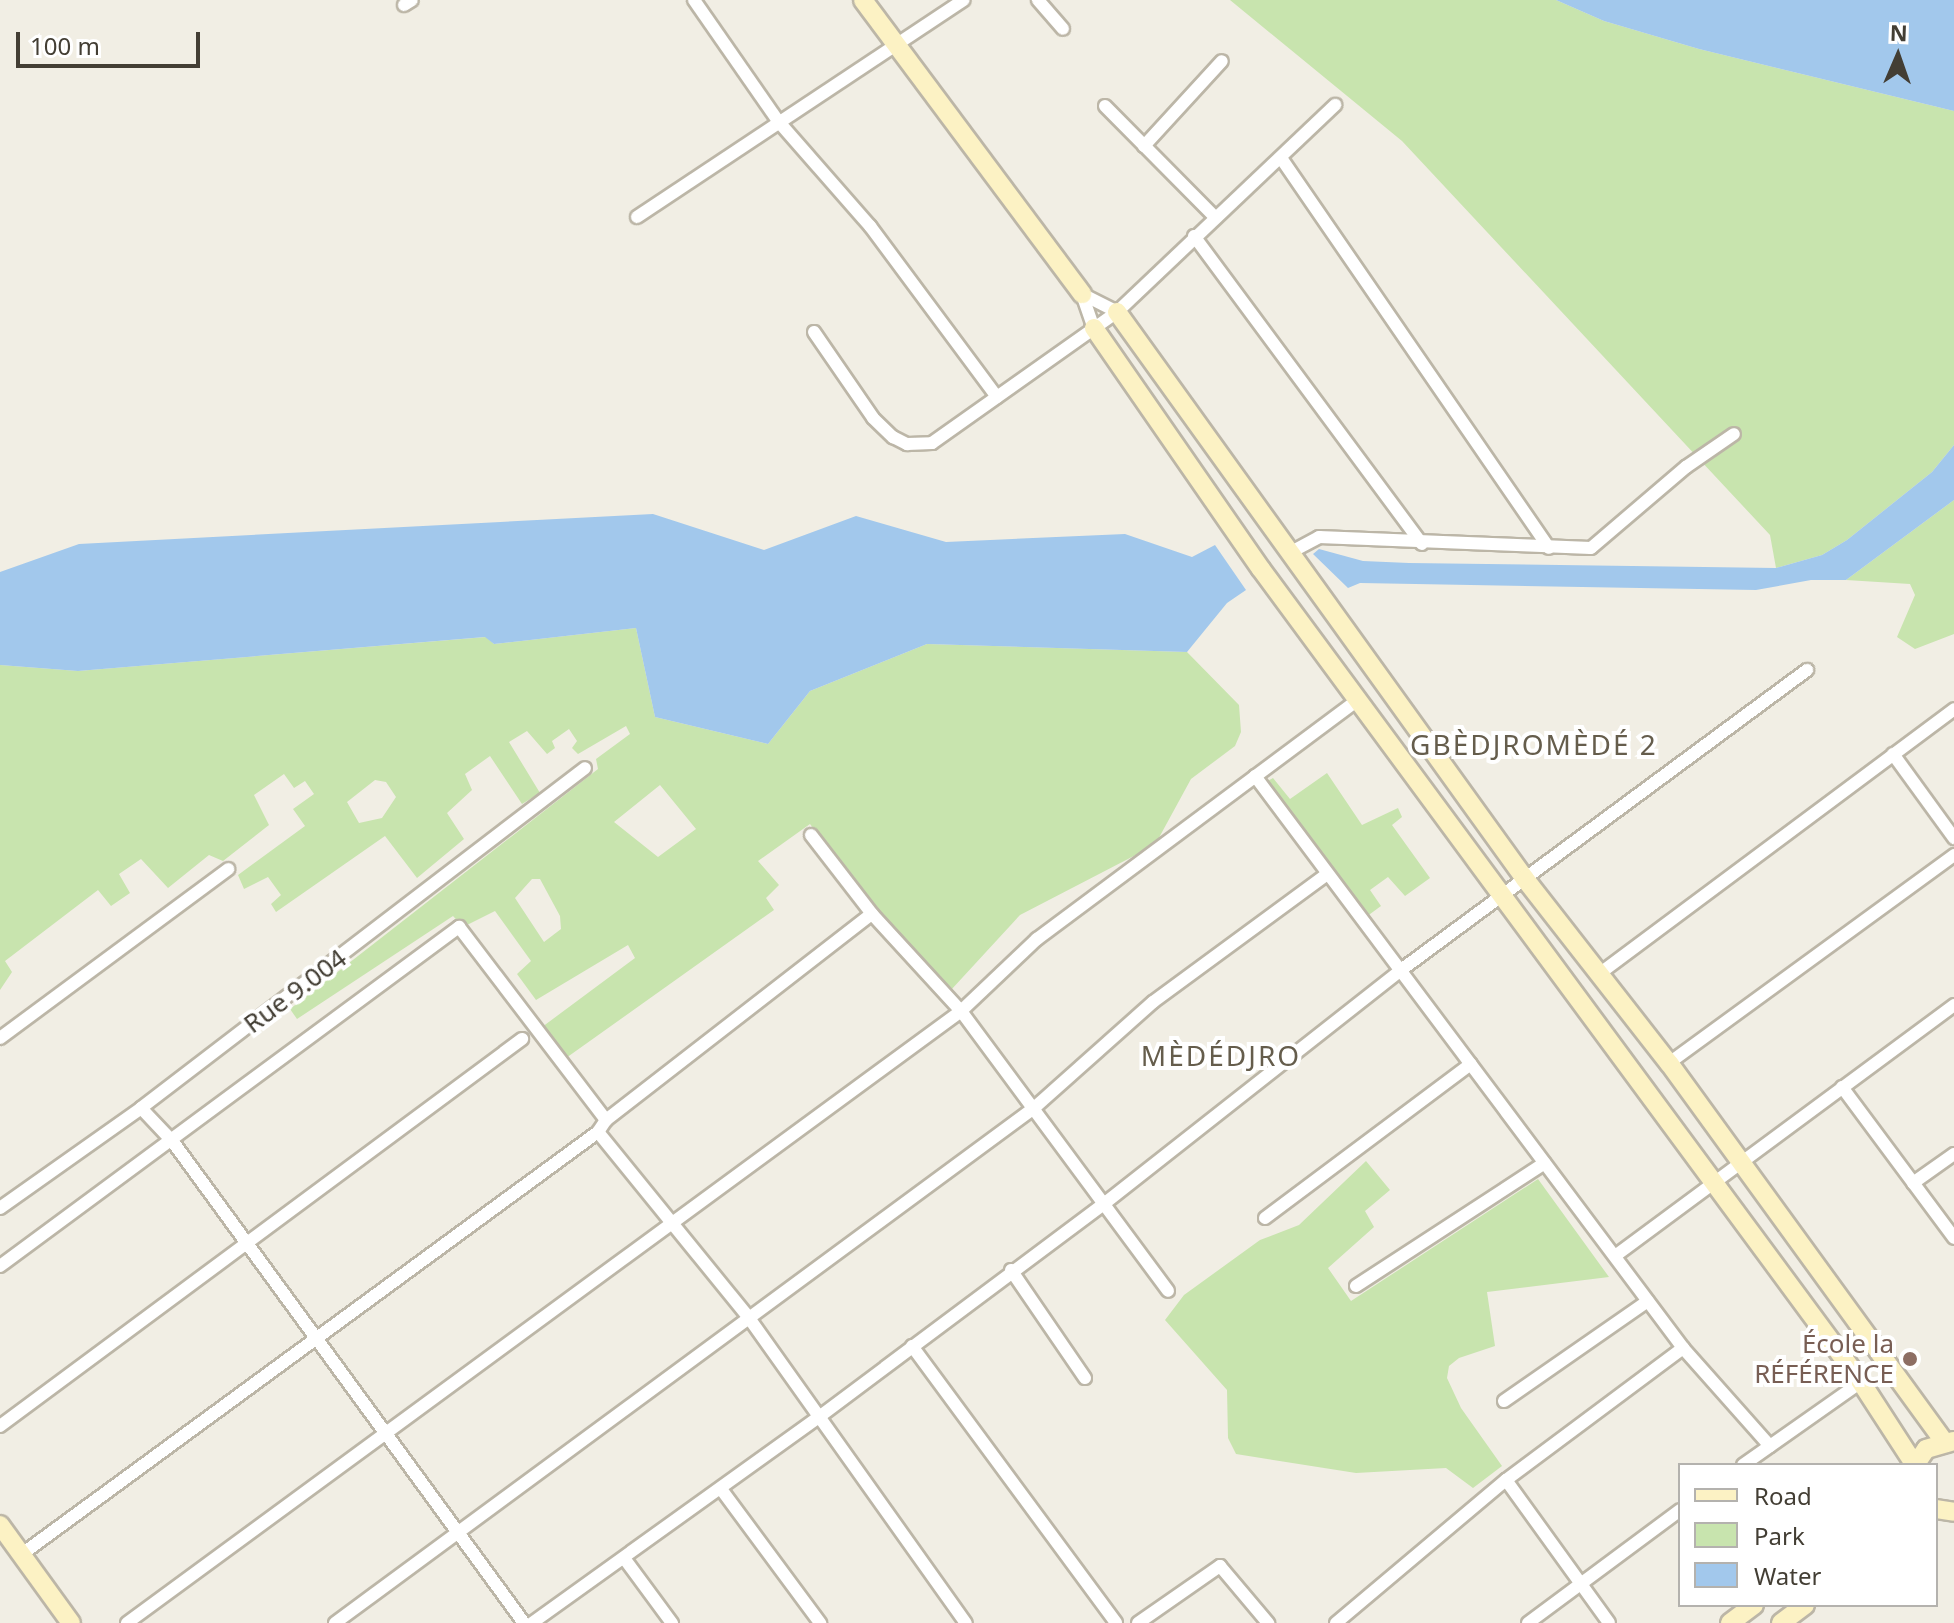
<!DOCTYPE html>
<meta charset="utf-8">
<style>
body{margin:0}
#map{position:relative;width:1954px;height:1623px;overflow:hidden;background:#f1eee4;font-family:"Noto Sans",sans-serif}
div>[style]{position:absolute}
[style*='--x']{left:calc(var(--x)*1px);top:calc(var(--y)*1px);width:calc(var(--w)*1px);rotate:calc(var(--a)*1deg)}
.green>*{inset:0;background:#c8e4ae}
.water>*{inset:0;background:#a2c8ec}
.roads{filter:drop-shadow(2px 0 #bcb6a7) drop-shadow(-2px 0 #bcb6a7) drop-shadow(0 2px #bcb6a7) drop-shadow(0 -2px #bcb6a7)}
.street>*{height:12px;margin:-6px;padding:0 6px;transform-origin:6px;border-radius:6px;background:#fff}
.secondary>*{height:18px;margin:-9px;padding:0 9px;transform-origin:9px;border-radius:9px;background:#fcf2c4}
.dots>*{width:22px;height:22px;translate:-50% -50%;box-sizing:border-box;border:4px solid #fff;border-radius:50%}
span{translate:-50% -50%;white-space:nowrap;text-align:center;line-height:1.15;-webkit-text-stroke:8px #fff;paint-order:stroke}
.street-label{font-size:26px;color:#433e34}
.education-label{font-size:26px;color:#785e54}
.right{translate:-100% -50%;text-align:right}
.neighbourhood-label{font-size:28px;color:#655d4c;letter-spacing:2px}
.legend{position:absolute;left:1678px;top:1463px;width:260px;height:144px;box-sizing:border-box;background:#fff;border:2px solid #b4b2ae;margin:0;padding:10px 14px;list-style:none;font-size:24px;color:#433e34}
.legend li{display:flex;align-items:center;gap:16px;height:40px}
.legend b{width:40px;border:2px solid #b4b2ae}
.north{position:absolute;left:1858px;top:16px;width:80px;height:80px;-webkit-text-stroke:6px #fff;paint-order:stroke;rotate:2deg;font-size:22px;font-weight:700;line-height:32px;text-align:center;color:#433e34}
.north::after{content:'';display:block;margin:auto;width:28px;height:36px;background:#433e34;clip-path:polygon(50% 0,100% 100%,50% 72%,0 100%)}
.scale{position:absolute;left:16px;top:32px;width:184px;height:36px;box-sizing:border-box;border:4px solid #433e34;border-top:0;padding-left:10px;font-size:24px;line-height:28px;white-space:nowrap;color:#433e34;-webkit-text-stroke:6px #fff;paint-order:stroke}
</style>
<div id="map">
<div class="green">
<i style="clip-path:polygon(1230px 0,1556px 0,1604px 21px,1699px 49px,1954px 111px,1954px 445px,1932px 472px,1847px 540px,1822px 555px,1776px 568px,1770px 535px,1402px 141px)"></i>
<i style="clip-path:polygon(1954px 500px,1954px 634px,1915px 649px,1897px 637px,1915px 595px,1910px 584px,1846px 580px)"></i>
<i style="clip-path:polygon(evenodd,636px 628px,655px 717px,768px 744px,810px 691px,927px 644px,1187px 652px,1239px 705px,1241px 732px,1235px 746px,1191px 779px,1155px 845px,1020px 915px,951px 990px,876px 909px,810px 824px,758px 861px,779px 885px,766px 898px,774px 910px,559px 1063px,534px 1033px,635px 958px,628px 945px,536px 1000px,517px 974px,531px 961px,495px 911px,463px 927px,453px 916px,297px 1019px,290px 1009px,598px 769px,596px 759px,630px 734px,626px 726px,578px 754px,572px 748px,577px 741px,569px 729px,552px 741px,555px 748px,547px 754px,527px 731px,509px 742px,540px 793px,522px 804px,490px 756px,465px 774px,472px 790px,447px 813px,464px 839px,417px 878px,385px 836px,276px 912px,271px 904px,281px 895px,268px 877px,244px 889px,238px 875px,305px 826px,293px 809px,314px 794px,305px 781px,294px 788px,284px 774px,254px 795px,269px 825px,223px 861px,209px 855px,168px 888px,141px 859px,119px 874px,130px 893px,111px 906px,98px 890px,5px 961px,12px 972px,0 990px,0 665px,78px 671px,486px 637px,494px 644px,636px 628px,375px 780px,386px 782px,396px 797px,382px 818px,359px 823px,347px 802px,375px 780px,636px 628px,660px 785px,696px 829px,658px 857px,614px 822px,660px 785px,636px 628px,532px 879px,540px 879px,560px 916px,561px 929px,544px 942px,515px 898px,532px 879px)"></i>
<i style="clip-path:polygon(1327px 773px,1362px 825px,1398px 808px,1402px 817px,1392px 825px,1430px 878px,1405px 896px,1388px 877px,1370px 890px,1381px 906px,1366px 917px,1266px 782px,1273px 778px,1290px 799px)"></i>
<i style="clip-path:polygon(1366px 1161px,1390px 1190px,1365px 1211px,1374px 1227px,1328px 1268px,1351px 1301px,1538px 1179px,1609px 1277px,1487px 1292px,1495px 1346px,1459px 1358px,1449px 1366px,1447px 1378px,1461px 1408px,1502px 1466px,1473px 1488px,1446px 1468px,1356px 1473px,1236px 1454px,1228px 1438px,1227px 1390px,1165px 1320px,1184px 1295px,1260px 1240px,1299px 1225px)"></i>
</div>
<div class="water">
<i style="clip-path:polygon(1556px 0,1954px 0,1954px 111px,1699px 49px,1604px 21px)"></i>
<i style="clip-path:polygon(1954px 445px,1954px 500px,1846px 580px,1811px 580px,1756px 590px,1360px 583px,1348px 588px,1313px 554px,1319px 549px,1363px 561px,1409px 563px,1776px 568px,1822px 555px,1847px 540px,1932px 472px)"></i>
<i style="clip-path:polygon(653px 514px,764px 550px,856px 516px,946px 542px,1125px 534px,1192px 557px,1215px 545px,1246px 590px,1227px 603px,1187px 652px,927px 644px,810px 691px,768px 744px,655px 717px,636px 628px,494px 644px,485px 637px,78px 671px,0 665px,0 572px,79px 544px)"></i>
</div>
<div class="roads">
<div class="street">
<i style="--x:694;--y:0;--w:147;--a:55.2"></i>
<i style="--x:778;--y:121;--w:140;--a:48.8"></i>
<i style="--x:870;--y:226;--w:213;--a:53.4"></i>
<i style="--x:1038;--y:0;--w:38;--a:49"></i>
<i style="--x:404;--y:5;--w:9;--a:-32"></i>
<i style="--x:1105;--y:106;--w:156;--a:45.3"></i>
<i style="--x:1144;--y:146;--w:115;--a:-47.5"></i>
<i style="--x:1281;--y:158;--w:473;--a:55.5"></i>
<i style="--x:637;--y:217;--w:392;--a:-33.6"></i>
<i style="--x:1194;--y:236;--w:383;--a:53.5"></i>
<i style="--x:1082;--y:294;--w:39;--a:27"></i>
<i style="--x:1082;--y:294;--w:36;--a:71"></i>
<i style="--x:814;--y:332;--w:104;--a:55.5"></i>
<i style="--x:873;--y:418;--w:28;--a:44"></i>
<i style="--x:893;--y:437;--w:16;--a:27"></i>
<i style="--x:907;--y:444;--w:25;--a:-2"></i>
<i style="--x:932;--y:443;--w:227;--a:-35.3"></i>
<i style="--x:1117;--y:312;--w:301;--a:-43.5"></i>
<i style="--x:1293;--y:551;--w:30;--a:-28"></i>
<i style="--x:1319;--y:537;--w:272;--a:2.3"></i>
<i style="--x:1591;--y:548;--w:125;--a:-40.5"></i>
<i style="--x:1686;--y:467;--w:58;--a:-34.5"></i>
<i style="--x:1893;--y:754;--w:104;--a:54"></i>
<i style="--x:1255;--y:776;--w:714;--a:53.19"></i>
<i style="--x:1683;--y:1348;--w:131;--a:48.4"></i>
<i style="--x:811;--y:835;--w:100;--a:52.3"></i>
<i style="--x:872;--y:914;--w:132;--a:47.5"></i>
<i style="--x:961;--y:1011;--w:348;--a:53.5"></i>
<i style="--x:1599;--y:974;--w:443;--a:-36.7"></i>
<i style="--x:0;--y:1038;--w:284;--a:-36.5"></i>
<i style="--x:1669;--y:1063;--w:353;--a:-36.1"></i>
<i style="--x:1842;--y:1087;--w:188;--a:53.4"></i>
<i style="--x:141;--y:1108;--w:47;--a:46.7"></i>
<i style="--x:173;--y:1142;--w:595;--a:53.88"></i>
<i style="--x:606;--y:1120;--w:336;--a:-37.8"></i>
<i style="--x:1913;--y:1183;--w:50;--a:-35.3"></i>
<i style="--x:0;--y:1208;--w:173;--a:-35.3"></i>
<i style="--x:141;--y:1108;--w:559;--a:-37.44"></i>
<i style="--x:1265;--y:1218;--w:257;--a:-36.8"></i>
<i style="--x:1615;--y:1256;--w:422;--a:-36.5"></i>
<i style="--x:0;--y:1266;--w:571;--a:-36.45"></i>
<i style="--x:459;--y:927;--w:243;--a:52.7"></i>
<i style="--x:606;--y:1120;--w:14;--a:124"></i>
<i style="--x:598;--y:1132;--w:240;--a:50.9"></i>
<i style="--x:749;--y:1318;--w:374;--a:54.6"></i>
<i style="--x:1011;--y:1270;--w:131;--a:55.6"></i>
<i style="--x:1356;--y:1286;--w:225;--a:-33.1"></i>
<i style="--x:912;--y:1346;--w:344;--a:53.6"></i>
<i style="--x:1504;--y:1401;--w:175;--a:-34.8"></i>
<i style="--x:0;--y:1426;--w:650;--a:-36.55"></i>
<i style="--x:1743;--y:1465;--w:144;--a:-35.1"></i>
<i style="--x:1506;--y:1480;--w:176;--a:54.2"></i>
<i style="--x:721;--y:1489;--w:167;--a:53.5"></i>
<i style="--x:22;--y:1554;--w:714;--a:-36.23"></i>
<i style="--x:624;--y:1558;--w:81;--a:53.6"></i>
<i style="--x:127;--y:1623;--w:1034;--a:-36.27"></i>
<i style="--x:961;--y:1011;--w:105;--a:-43.5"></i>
<i style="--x:1037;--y:939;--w:400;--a:-36.7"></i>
<i style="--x:335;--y:1623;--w:868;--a:-36.38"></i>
<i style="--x:1034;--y:1108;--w:159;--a:-41.7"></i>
<i style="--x:1153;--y:1002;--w:216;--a:-36.3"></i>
<i style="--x:532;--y:1623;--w:353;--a:-35.7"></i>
<i style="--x:819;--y:1417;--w:357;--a:-36.8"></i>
<i style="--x:1105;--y:1203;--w:377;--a:-38.2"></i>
<i style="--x:1401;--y:970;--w:505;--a:-36.46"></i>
<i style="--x:1138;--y:1623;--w:100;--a:-34.8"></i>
<i style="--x:1220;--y:1566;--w:75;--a:49.9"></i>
<i style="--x:1336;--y:1623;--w:222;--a:-40.1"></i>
<i style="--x:1506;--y:1480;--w:221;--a:-36.7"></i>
<i style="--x:1528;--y:1623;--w:189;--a:-36.6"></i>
</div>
<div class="secondary">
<i style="--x:863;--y:0;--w:367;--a:53.3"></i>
<i style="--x:1117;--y:312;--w:699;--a:54.26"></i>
<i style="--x:1525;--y:879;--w:234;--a:52"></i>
<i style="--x:1669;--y:1063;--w:467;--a:54"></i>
<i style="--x:1094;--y:328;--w:293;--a:55.3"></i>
<i style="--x:1261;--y:569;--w:1010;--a:53.57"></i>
<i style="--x:1861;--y:1382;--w:99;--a:57"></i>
<i style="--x:1915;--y:1465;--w:19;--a:-55"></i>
<i style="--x:1926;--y:1449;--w:29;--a:-16"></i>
<i style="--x:1936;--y:1509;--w:18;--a:9"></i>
<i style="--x:0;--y:1525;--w:121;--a:54.1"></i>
<i style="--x:1730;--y:1623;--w:30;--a:-37"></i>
<i style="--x:1781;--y:1623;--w:30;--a:-37"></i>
</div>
</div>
<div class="dots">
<i style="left:1910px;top:1359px;background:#8d6e63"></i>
</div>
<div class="street-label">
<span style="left:295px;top:991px;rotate:-37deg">Rue 9.004</span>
</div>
<div class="education-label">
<span class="right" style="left:1894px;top:1359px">École la<br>RÉFÉRENCE</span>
</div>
<div class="neighbourhood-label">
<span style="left:1534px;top:744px">GBÈDJROMÈDÉ 2</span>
<span style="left:1221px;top:1055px">MÈDÉDJRO</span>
</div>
<ul class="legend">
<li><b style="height:10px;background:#fcf2c4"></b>Road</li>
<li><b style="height:22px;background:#c8e4ae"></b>Park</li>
<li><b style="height:22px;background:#a2c8ec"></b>Water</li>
</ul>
<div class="north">N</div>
<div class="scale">100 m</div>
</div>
